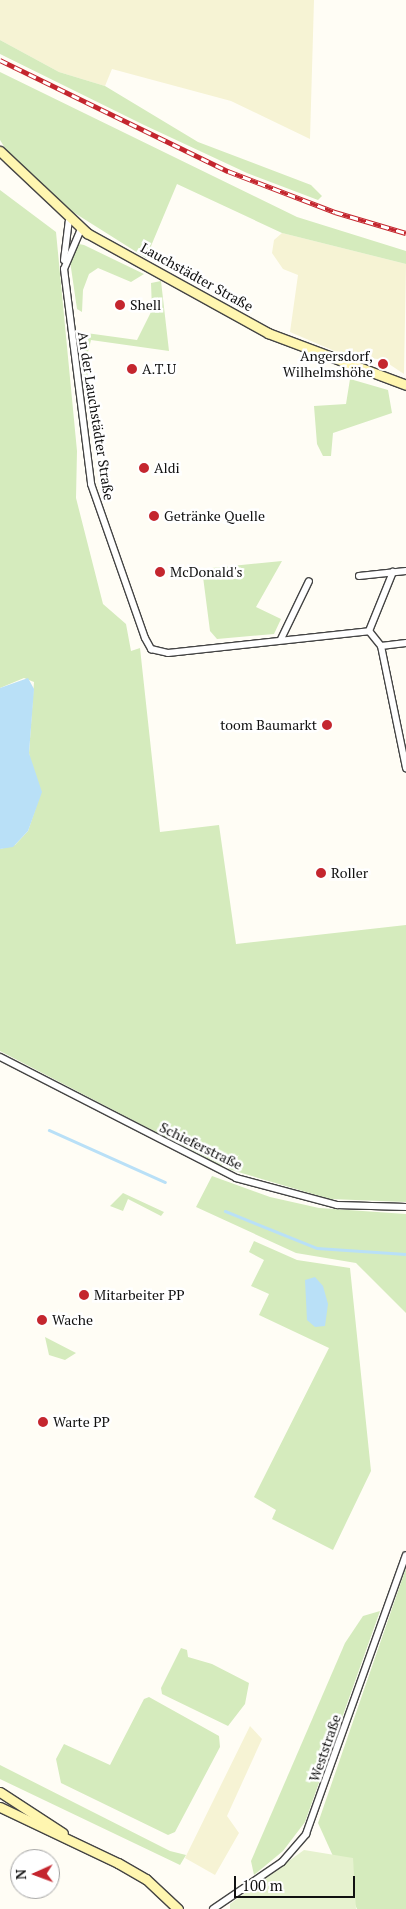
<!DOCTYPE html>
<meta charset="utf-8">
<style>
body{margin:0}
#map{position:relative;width:406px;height:1909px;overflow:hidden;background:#fffdf5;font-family:"PT Serif",serif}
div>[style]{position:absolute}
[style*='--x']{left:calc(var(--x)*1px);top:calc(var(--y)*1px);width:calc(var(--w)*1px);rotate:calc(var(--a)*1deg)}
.farmland>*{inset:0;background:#f6f3d4}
.green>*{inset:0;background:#d5ebbd}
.pitch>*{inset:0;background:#e6f2cf}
.water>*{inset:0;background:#b9e0f7}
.stream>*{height:2.5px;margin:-1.25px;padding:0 1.25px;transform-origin:1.25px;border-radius:1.25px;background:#b9e0f7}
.roads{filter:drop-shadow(1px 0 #444) drop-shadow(-1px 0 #444) drop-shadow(0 1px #444) drop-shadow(0 -1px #444)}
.minor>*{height:6px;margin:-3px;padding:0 3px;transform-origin:3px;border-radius:3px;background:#fff}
.secondary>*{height:9px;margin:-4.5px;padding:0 4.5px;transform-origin:4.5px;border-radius:4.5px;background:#fff6b0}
.rail>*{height:4.5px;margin-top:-2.25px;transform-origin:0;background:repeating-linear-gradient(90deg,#fff 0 8px,#c4262e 0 16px);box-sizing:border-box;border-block:1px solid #c4262e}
.dots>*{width:14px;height:14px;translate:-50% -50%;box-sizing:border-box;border:2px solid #fff;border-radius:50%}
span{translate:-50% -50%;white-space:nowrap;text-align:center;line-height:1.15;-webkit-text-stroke:5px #fff;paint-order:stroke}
.street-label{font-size:14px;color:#111}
.poi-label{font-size:14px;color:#111}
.left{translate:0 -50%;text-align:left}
.right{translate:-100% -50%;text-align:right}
.north{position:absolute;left:10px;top:1849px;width:50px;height:50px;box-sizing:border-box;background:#fff;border:1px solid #a0a0a0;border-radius:50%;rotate:268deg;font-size:14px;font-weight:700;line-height:20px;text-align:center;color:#111}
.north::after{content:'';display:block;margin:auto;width:18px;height:22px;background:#c4262e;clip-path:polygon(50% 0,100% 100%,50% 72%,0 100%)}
.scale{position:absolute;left:234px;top:1876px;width:121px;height:22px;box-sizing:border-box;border:2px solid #111;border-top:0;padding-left:6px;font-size:15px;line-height:18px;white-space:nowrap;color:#111;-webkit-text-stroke:4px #fff;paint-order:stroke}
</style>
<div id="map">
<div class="farmland">
<i style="clip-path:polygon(0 0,314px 0,310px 139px,231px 101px,112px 69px,105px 86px,59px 72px,0 40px)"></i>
<i style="clip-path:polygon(282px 233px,406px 264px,404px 374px,383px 360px,337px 352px,290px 332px,298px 275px,283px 269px,272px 253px,274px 240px)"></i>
<i style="clip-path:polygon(250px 1726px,262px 1739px,227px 1816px,239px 1833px,215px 1875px,185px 1858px)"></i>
</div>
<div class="green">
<i style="clip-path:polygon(0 40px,59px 72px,105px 86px,198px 142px,311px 185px,322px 196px,318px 200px,247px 173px,144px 125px,0 54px)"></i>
<i style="clip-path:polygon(0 72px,297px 217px,406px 251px,406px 264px,282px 233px,177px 184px,146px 258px,65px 207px,8px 153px,0 140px)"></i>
<i style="clip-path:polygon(0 190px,56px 232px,77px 451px,76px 498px,103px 604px,126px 624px,131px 651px,140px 648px,160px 832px,219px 825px,236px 944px,406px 925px,406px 1202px,330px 1199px,228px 1169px,239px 1155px,221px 1166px,0 1051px,0 849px,15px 845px,28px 831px,37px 804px,29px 753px,34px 682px,24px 678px,0 688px)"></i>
<i style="clip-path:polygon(79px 244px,84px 245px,144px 274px,131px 282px,98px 268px,89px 274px,83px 290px,82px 312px,77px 309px,70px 261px,72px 249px)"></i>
<i style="clip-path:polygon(161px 281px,169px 351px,91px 340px,86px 360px,88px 380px,83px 379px,79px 332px,137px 340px,152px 310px,151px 283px)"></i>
<i style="clip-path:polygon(350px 379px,388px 390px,392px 413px,333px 433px,331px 456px,323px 456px,317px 444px,314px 406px,346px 404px)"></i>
<i style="clip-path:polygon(282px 561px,256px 607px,281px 619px,274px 634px,217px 639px,210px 631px,202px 569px)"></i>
<i style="clip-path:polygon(212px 1176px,270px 1197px,319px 1208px,406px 1214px,406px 1313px,356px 1263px,296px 1253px,196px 1207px)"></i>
<i style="clip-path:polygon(123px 1193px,164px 1212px,161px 1216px,128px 1199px,123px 1211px,110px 1206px)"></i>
<i style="clip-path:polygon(254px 1241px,297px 1260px,350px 1268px,371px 1471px,333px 1550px,272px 1519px,276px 1510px,254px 1497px,329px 1348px,259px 1315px,269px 1294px,251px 1286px,264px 1260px,249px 1252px)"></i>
<i style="clip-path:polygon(45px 1337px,76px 1353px,65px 1360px,49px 1355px)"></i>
<i style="clip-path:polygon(406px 1568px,406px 1909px,357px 1909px,318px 1823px)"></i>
<i style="clip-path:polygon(380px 1611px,305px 1822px,283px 1851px,254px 1875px,251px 1861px,345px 1643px,363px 1616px)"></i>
<i style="clip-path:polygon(181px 1648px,187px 1650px,188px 1657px,212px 1664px,249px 1683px,245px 1704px,228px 1726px,162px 1694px,161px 1688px)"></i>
<i style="clip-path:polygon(149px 1697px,219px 1736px,220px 1747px,175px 1832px,168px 1835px,61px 1783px,56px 1759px,64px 1744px,110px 1765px,144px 1699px)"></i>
<i style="clip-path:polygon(0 1765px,170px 1851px,186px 1855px,180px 1865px,0 1779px)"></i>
</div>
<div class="pitch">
<i style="clip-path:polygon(304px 1850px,353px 1858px,356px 1909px,230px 1909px,230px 1904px)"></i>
</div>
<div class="water">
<i style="clip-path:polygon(28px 678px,34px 689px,29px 753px,42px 792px,28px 831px,13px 847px,0 849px,0 688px)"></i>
<i style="clip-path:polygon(315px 1277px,323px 1286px,328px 1304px,325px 1326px,315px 1327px,307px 1320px,305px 1280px)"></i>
</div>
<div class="stream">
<i style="--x:49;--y:1130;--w:127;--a:24.1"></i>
<i style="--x:225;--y:1211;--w:99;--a:21.9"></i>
<i style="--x:317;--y:1248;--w:89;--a:3.9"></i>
</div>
<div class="roads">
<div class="minor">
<i style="--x:81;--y:229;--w:43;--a:113"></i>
<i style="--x:64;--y:269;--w:217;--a:82.8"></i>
<i style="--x:91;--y:484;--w:163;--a:70.7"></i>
<i style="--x:145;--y:638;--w:13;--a:61"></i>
<i style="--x:151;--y:649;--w:17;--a:13"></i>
<i style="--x:168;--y:653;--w:202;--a:-6.2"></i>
<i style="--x:369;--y:631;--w:19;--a:51"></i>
<i style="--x:381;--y:646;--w:125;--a:78.4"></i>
<i style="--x:64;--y:260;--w:39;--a:-83"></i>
<i style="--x:359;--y:576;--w:47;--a:-6.1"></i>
<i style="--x:369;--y:631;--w:64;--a:-67.9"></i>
<i style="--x:281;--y:639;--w:64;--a:-64.2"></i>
<i style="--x:381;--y:646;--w:25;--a:-7"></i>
<i style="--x:0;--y:1057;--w:265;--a:27.1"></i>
<i style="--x:236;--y:1178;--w:105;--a:15"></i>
<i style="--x:337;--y:1205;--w:69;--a:1.7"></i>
<i style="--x:213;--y:1909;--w:83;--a:-34.3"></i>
<i style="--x:282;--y:1862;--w:37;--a:-49"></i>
<i style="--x:306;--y:1834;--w:296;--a:-70.3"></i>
</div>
<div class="secondary">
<i style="--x:0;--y:151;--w:120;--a:43.3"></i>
<i style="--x:87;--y:233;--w:207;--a:28.9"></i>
<i style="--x:268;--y:333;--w:147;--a:20.6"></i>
<i style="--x:0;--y:1792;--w:75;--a:33.1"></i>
<i style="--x:0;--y:1807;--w:131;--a:25.4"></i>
<i style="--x:118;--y:1863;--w:32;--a:30"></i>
<i style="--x:146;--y:1879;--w:44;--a:43.2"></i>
</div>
</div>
<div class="rail">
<i style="--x:0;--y:60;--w:254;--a:26"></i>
<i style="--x:228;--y:171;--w:115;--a:21"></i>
<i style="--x:335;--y:212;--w:74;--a:16.5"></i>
</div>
<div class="dots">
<i style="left:120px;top:305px;background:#c4262e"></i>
<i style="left:383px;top:364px;background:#c4262e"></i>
<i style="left:132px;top:369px;background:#c4262e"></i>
<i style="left:144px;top:468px;background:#c4262e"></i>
<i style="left:154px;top:516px;background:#c4262e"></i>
<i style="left:160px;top:572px;background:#c4262e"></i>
<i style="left:327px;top:725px;background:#c4262e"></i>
<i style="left:321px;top:873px;background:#c4262e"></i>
<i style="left:84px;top:1295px;background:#c4262e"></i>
<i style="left:42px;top:1320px;background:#c4262e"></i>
<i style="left:43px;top:1422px;background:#c4262e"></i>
</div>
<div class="street-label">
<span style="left:197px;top:277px;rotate:29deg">Lauchstädter Straße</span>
<span style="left:96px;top:416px;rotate:81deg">An der Lauchstädter Straße</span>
<span style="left:201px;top:1146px;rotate:26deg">Schieferstraße</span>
<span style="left:325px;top:1748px;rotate:-71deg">Weststraße</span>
</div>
<div class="poi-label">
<span class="left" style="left:130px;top:305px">Shell</span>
<span class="right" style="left:373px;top:364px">Angersdorf,<br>Wilhelmshöhe</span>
<span class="left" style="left:142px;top:369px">A.T.U</span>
<span class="left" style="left:154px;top:468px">Aldi</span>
<span class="left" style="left:164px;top:516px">Getränke Quelle</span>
<span class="left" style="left:170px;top:572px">McDonald's</span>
<span class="right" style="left:317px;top:725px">toom Baumarkt</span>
<span class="left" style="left:331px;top:873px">Roller</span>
<span class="left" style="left:94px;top:1295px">Mitarbeiter PP</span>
<span class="left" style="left:52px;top:1320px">Wache</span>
<span class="left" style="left:53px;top:1422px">Warte PP</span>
</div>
<div class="north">N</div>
<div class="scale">100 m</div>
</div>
